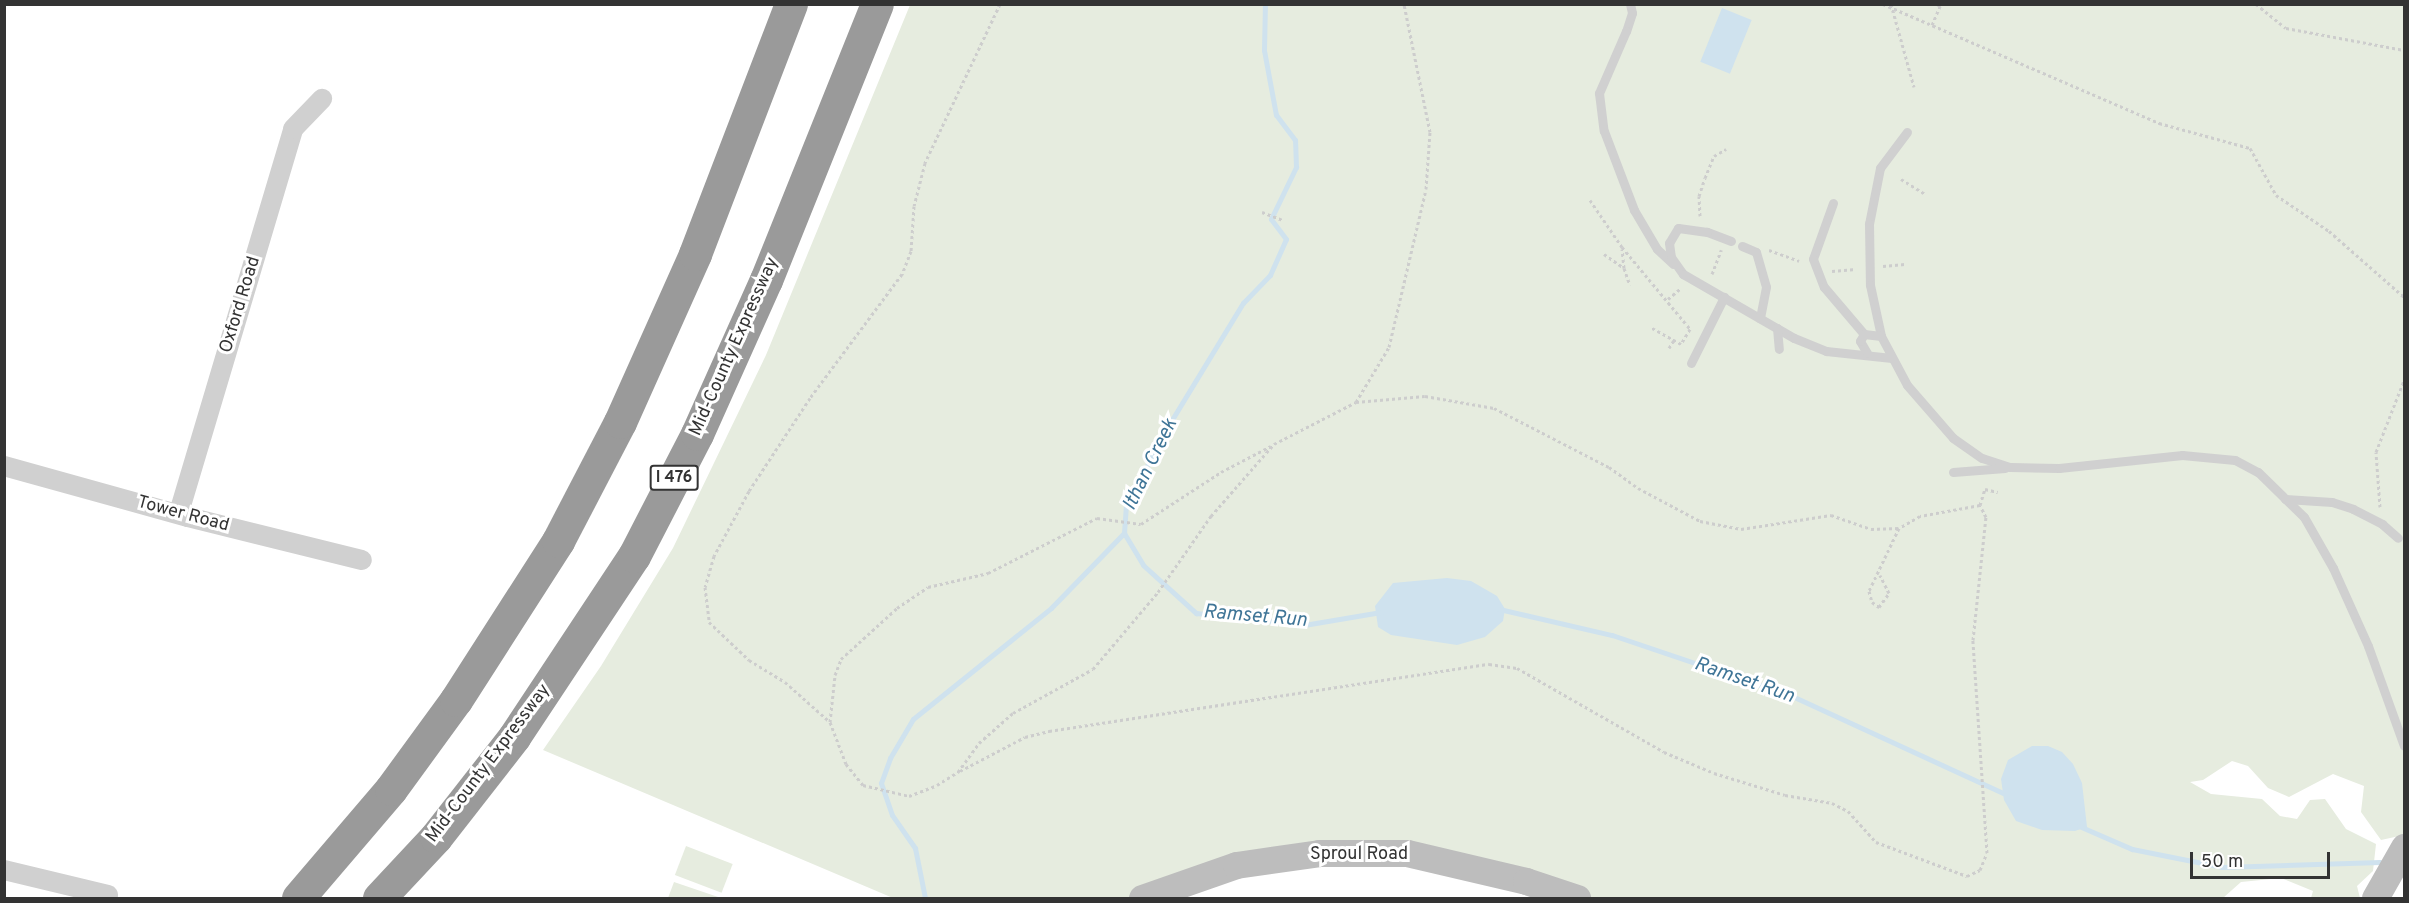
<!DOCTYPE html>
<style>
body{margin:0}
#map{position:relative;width:2409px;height:903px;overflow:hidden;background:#fff;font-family:Overpass,sans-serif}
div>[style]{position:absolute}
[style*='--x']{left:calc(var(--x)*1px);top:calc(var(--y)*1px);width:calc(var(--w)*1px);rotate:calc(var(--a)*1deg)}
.green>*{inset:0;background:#e6ecdf;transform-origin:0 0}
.water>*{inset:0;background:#cfe2ee;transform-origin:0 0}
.stream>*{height:5px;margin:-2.5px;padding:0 2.5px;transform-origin:2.5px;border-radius:2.5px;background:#cfe2ee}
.path>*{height:3px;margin-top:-1.5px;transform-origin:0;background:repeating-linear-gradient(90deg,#cdcdcd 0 3px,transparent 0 6px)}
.lane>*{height:9px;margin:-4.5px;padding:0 4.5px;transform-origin:4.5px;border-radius:4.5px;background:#d0d0d0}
.street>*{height:20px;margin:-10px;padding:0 10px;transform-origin:10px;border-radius:10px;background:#d0d0d0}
.secondary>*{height:27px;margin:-13.5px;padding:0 13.5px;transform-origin:13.5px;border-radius:13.5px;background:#bdbdbd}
.highway>*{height:33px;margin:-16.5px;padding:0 16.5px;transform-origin:16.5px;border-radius:16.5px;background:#9a9a9a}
span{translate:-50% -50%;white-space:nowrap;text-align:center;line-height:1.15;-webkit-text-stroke:6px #fff;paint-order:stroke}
.shield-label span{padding:2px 4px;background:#fff;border:2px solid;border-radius:4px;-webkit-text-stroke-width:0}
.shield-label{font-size:16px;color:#333;font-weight:700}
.street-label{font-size:18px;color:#333}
.water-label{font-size:20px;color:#3f7597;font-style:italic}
.frame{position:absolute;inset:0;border:6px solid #333;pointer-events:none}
.scale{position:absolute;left:2190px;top:852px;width:140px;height:27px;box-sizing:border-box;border:3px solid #333;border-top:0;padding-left:8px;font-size:18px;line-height:21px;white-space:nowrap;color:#333;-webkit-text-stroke:4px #fff;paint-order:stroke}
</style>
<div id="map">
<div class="green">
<i style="clip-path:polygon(910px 5px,2404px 5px,2404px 835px,2381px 840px,2361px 812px,2364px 786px,2333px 774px,2289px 797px,2268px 788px,2248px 766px,2232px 761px,2203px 780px,2190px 782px,2211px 794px,2262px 799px,2280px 816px,2297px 819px,2310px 800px,2325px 799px,2346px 829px,2376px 844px,2373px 871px,2357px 886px,2360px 898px,2311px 898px,2313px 891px,2281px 878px,2241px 882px,2223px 898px,1577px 898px,1526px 881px,1319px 853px,1142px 898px,893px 898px,543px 750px,601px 666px,673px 548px,766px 355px)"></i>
<i style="left:686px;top:846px;width:50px;height:31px;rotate:21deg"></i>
<i style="clip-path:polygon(674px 882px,721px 898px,668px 898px)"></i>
</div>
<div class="water">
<i style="left:1722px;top:8px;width:32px;height:58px;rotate:22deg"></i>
<i style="clip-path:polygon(1447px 578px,1471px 581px,1497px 596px,1505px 609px,1503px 621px,1485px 637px,1457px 645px,1391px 635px,1378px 627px,1375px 606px,1393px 583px)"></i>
<i style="clip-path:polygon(2032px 746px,2048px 746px,2062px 752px,2073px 764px,2082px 783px,2087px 827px,2075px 831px,2042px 830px,2016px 821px,2004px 800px,2001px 779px,2008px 760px)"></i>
</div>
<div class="stream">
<i style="--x:1124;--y:533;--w:37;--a:59"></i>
<i style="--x:1143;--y:565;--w:72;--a:42.2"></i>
<i style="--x:1196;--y:613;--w:109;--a:6.3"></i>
<i style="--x:1304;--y:625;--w:78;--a:-9.6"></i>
<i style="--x:1499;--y:609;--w:116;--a:13"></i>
<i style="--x:1612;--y:635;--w:190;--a:18.7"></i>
<i style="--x:1792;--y:696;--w:237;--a:24.7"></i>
<i style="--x:2079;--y:826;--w:58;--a:23.5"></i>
<i style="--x:2132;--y:849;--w:92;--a:11.3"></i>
<i style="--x:2222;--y:867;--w:158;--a:-1.8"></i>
<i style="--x:925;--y:898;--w:51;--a:-101.3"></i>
<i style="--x:915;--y:848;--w:40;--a:-124.9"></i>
<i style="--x:892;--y:815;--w:34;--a:-109"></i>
<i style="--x:881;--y:783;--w:27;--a:-70"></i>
<i style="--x:890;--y:758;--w:45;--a:-59.5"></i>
<i style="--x:913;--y:719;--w:177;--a:-38.8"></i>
<i style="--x:1051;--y:608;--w:105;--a:-45.8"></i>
<i style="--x:1124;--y:533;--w:26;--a:-86"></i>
<i style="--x:1126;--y:507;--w:80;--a:-63.1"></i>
<i style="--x:1162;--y:436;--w:156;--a:-58.7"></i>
<i style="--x:1243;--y:303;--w:39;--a:-46"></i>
<i style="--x:1270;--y:275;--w:39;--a:-66"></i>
<i style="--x:1286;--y:239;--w:25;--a:-127"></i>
<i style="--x:1271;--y:219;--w:58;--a:-64.3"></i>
<i style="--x:1296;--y:167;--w:27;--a:-92"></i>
<i style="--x:1295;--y:140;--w:31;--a:-127"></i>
<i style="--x:1276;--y:115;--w:66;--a:-100.5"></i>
<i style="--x:1264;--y:50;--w:46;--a:-88.8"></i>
</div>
<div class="path">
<i style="--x:1000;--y:4;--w:176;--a:115.3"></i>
<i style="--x:925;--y:163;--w:44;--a:104.3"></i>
<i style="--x:914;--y:206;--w:45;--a:93.8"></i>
<i style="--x:911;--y:251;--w:25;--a:111"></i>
<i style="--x:902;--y:274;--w:154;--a:126.6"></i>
<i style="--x:810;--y:398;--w:111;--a:123.3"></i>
<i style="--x:749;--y:491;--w:74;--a:118.3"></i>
<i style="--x:714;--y:556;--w:32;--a:106"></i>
<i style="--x:705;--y:587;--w:35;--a:83"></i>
<i style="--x:709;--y:622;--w:55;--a:43.5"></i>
<i style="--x:749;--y:660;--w:42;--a:31.4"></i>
<i style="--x:785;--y:682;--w:60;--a:41.6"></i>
<i style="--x:830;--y:722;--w:45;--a:69.1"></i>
<i style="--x:846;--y:764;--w:27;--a:51"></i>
<i style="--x:863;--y:785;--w:47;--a:13.4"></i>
<i style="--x:909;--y:796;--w:30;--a:-21"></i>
<i style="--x:937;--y:785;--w:25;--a:-32"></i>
<i style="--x:958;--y:772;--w:36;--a:-54"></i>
<i style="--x:979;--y:743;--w:45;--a:-41.4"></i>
<i style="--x:1013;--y:713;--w:91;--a:-28.8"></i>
<i style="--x:1093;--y:669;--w:101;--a:-49.8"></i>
<i style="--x:1158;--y:592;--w:93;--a:-55.1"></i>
<i style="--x:1211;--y:516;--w:96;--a:-48.8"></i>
<i style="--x:1274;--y:444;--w:92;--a:-27.1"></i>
<i style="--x:1356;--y:402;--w:69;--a:-5"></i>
<i style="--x:1425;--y:396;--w:70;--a:9.9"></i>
<i style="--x:1494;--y:408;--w:129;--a:27.2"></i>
<i style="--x:1609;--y:467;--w:36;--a:36"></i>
<i style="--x:1638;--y:488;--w:70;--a:28"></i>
<i style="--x:1700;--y:521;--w:42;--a:11"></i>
<i style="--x:1741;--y:529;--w:91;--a:-8.8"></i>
<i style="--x:1831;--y:515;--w:42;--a:19.3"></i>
<i style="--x:1871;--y:529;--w:28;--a:-2"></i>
<i style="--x:1899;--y:528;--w:70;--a:115.5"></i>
<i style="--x:1869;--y:591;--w:11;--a:75"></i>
<i style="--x:1872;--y:602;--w:9;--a:36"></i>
<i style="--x:1879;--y:607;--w:17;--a:-54"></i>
<i style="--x:1889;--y:593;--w:20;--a:-117"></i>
<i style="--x:1883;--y:4;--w:301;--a:23.3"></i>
<i style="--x:2159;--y:123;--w:94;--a:15.4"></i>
<i style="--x:2250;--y:148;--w:54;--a:61"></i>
<i style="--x:2276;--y:195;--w:64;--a:34.2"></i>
<i style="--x:2329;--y:231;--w:100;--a:41.3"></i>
<i style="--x:1891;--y:4;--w:86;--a:74.5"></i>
<i style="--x:2256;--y:4;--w:38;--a:39"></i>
<i style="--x:2286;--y:28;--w:120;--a:10.6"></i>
<i style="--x:1932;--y:25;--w:21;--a:-67"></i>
<i style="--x:1940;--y:6;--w:4;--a:-146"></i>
<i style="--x:1901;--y:179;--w:28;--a:32"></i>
<i style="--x:1590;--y:200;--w:57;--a:55.8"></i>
<i style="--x:1622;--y:247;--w:107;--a:50.3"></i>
<i style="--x:1690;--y:329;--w:17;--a:121"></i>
<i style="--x:1681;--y:344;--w:35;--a:-151"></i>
<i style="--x:1262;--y:212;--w:22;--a:21"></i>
<i style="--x:1700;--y:216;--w:20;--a:-93"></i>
<i style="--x:1699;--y:196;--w:19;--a:-72"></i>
<i style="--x:1705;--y:178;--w:24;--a:-68"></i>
<i style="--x:1714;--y:156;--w:14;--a:-30"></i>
<i style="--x:1769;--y:250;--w:32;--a:20"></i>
<i style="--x:1604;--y:254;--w:24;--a:35"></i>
<i style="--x:1624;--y:268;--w:19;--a:-96"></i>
<i style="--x:1883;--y:266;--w:22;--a:-5"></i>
<i style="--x:1624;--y:268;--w:18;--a:71"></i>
<i style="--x:1832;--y:271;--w:24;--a:-5"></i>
<i style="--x:1712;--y:274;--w:26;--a:-69"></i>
<i style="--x:1668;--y:299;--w:16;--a:-40"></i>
<i style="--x:1669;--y:348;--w:9;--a:-58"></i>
<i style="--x:1356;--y:402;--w:64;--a:-59"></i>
<i style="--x:1389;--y:347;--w:162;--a:-76.8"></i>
<i style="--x:1426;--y:189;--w:57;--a:-86"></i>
<i style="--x:1430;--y:132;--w:131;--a:-101.5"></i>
<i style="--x:1980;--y:505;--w:17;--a:-73"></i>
<i style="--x:1985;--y:489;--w:13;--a:13"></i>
<i style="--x:2380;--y:507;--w:55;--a:-94.2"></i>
<i style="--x:2376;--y:452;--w:77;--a:-68.7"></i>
<i style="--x:830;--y:722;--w:47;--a:-83.9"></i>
<i style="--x:835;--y:675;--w:17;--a:-69"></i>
<i style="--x:841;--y:659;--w:76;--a:-42.3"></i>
<i style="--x:897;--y:608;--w:37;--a:-34"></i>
<i style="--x:928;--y:587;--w:62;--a:-13.1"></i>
<i style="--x:988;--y:573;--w:122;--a:-26.8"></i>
<i style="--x:1097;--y:518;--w:44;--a:7.8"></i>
<i style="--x:1141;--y:524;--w:95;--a:-33"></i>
<i style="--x:1221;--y:472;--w:56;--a:-27.5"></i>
<i style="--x:960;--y:771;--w:73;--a:-27.6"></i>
<i style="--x:1025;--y:737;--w:25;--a:-14"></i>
<i style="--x:1049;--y:731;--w:445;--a:-8.7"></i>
<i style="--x:1489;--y:664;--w:28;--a:8"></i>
<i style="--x:1517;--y:668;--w:169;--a:29.7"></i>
<i style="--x:1664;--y:752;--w:54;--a:22.8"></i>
<i style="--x:1714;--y:773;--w:74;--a:17.2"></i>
<i style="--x:1785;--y:795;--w:48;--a:9.7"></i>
<i style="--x:1832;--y:803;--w:18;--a:27"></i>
<i style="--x:1848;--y:811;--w:42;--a:47.9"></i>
<i style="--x:1876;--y:842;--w:97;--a:20.5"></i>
<i style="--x:1967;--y:876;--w:14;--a:-25"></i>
<i style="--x:1980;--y:870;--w:18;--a:-68"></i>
<i style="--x:1987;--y:853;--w:213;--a:-93.8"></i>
<i style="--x:1973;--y:640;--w:124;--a:-84"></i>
<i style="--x:1986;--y:517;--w:13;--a:-117"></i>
<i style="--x:1980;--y:505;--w:61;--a:169.6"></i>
<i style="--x:1920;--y:516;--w:24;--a:150"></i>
</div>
<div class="lane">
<i style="--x:1630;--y:4;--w:9;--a:77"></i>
<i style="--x:1632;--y:13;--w:19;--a:108"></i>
<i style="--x:1626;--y:31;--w:68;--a:113.5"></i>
<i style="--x:1599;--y:93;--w:38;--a:83"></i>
<i style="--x:1604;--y:131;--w:85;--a:69.2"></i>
<i style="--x:1634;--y:210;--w:45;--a:59.5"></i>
<i style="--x:1657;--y:249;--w:22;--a:43"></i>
<i style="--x:1907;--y:132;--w:45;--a:126.9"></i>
<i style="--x:1880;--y:168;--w:57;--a:101.1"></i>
<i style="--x:1869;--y:224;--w:61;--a:89.1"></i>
<i style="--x:1870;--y:285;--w:52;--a:77.8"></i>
<i style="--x:1881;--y:336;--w:55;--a:62"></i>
<i style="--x:1907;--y:385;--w:70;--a:49"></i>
<i style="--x:1953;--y:438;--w:35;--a:35"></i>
<i style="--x:1982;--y:458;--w:29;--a:18"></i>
<i style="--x:2010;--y:467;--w:49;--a:1.2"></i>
<i style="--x:2059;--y:468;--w:124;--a:-6"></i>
<i style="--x:2182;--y:455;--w:53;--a:5.4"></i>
<i style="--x:2235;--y:460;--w:26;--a:28"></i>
<i style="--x:2258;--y:472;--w:64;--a:44.4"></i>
<i style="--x:2304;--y:517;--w:59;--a:60.4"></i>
<i style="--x:2333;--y:568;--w:85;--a:65.8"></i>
<i style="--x:2368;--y:646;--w:106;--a:70.2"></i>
<i style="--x:1833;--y:203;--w:59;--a:109.7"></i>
<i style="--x:1813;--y:259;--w:30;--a:69"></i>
<i style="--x:1824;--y:287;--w:62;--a:49.6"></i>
<i style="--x:1731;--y:241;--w:26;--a:-159"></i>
<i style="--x:1707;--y:232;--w:29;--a:-172"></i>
<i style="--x:1678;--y:228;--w:17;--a:121"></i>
<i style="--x:1669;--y:243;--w:14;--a:82"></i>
<i style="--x:1671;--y:257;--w:21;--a:55"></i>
<i style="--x:1683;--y:274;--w:128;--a:30"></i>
<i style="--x:1794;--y:338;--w:35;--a:22"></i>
<i style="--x:1826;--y:351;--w:66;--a:6.1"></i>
<i style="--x:1742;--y:246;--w:15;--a:23"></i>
<i style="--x:1756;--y:252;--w:36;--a:74"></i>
<i style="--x:1766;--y:287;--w:32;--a:101"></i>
<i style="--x:1777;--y:328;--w:21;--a:85"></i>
<i style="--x:1867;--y:353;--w:14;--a:-120"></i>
<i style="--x:1860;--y:341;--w:8;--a:-60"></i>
<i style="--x:1864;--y:334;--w:17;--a:7"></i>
<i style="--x:1691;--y:363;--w:74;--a:-63.4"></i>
<i style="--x:1953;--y:472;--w:52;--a:-4.4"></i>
<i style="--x:2285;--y:499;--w:47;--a:3.7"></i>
<i style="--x:2332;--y:502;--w:22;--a:18"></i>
<i style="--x:2353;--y:509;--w:33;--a:27"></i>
<i style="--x:2382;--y:524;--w:21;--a:41"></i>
</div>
<div class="street">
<i style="--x:4;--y:466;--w:191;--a:15.5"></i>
<i style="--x:188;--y:517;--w:179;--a:13.9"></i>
<i style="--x:188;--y:517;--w:11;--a:-135"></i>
<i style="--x:180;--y:509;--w:396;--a:-73.4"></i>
<i style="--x:293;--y:129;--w:42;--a:-46"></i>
<i style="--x:4;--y:870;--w:107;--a:13.5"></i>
</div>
<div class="secondary">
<i style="--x:1142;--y:898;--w:100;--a:-19.3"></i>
<i style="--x:1236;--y:865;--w:84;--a:-8.2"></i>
<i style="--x:1319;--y:853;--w:88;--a:0"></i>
<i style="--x:1407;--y:853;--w:122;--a:13.2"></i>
<i style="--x:1526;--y:881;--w:54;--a:18.4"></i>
<i style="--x:2375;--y:898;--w:59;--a:-60.4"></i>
</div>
<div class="highway">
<i style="--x:298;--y:898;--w:143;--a:-49.5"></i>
<i style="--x:391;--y:789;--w:110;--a:-53.9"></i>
<i style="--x:456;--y:700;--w:189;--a:-57.3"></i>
<i style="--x:558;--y:541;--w:134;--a:-62.5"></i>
<i style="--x:620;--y:422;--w:184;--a:-65.9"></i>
<i style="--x:695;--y:254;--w:268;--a:-69"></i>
<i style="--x:379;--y:898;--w:83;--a:-46.9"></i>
<i style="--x:436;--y:837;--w:127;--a:-52"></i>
<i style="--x:514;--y:737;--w:217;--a:-56.5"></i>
<i style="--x:634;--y:556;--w:137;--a:-62.7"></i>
<i style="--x:697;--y:434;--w:169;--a:-65.9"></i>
<i style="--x:766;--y:280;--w:297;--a:-68.1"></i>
</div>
<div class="shield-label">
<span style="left:674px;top:478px">I 476</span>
</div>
<div class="street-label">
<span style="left:241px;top:305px;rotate:-73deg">Oxford Road</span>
<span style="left:735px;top:347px;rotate:-66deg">Mid-County Expressway</span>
<span style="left:183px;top:515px;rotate:15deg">Tower Road</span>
<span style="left:489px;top:764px;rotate:-53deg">Mid-County Expressway</span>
<span style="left:1359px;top:855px">Sproul Road</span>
</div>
<div class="water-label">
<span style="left:1151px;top:465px;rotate:-64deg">Ithan Creek</span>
<span style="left:1255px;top:617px;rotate:5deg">Ramset Run</span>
<span style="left:1744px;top:681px;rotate:19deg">Ramset Run</span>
</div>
<div class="frame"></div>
<div class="scale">50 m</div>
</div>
